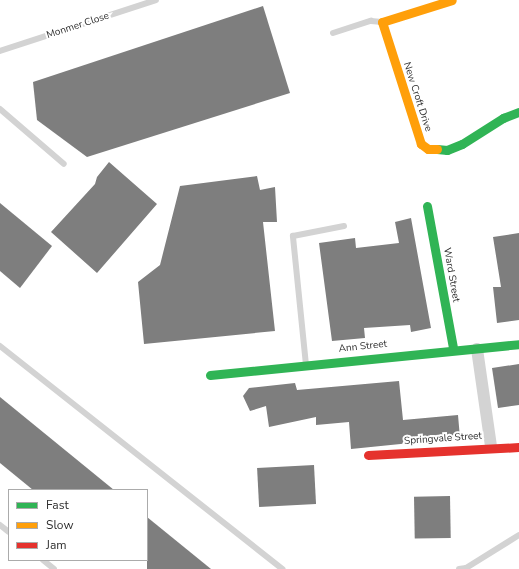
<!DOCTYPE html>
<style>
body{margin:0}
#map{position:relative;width:519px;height:569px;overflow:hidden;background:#fff;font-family:"Nunito Sans",sans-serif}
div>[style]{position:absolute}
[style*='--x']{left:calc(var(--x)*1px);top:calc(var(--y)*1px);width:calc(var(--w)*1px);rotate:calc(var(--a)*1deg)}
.building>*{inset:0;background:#7e7e7e;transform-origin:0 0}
.lane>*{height:6px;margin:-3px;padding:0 3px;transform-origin:3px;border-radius:3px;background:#d3d3d3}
.street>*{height:12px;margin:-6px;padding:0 6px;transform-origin:6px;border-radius:6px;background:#d3d3d3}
.fast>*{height:9px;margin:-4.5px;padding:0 4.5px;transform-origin:4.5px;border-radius:4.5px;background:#30b455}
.slow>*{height:9px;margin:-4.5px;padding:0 4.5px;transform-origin:4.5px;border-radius:4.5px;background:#ff9f0a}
.jam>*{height:9px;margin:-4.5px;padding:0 4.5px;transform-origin:4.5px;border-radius:4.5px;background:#e5322d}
span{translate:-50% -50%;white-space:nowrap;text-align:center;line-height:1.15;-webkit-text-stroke:4px #fff;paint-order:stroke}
.street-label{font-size:10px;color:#2e2e2e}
.legend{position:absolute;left:8px;top:489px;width:140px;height:72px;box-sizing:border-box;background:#fff;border:1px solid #ababab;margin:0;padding:5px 7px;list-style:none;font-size:12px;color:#2e2e2e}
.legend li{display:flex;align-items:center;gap:8px;height:20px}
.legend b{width:20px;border:1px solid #ababab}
</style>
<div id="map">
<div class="building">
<i style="clip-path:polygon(263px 6px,290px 93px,87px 157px,37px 120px,33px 82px)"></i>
<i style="clip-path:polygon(109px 162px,157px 204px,97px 273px,51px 232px,95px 184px,97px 177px)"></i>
<i style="clip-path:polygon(257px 176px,260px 190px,275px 187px,277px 222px,263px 222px,275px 331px,144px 344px,138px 282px,160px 265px,180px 186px)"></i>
<i style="clip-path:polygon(0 203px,52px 246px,20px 288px,0 271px)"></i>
<i style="clip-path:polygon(411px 218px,431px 328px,411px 332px,410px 325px,364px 328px,365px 338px,332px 341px,319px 243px,355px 238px,356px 248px,399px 243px,395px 222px)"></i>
<i style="clip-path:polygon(519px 233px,519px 320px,497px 323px,493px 287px,501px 287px,493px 237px)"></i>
<i style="clip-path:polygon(519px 364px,519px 405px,498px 408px,492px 368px)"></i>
<i style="clip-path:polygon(399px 381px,403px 420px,458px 415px,460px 438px,351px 449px,349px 422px,316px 425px,316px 417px,269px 427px,266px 406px,250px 411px,243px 396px,249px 388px,295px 383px,297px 390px)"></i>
<i style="clip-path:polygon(0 397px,114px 490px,33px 490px,0 463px)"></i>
<i style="left:314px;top:465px;width:39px;height:57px;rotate:87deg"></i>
<i style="left:450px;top:496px;width:42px;height:36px;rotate:89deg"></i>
<i style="clip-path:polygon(147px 517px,211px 569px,147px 569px)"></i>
</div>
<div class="lane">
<i style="--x:333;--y:33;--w:40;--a:-18"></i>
<i style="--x:371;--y:21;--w:11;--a:5"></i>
<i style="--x:0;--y:51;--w:164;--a:-18.1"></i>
<i style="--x:0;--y:109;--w:84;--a:40.7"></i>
<i style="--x:0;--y:346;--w:360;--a:38.3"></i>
<i style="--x:306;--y:365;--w:130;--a:-95.8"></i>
<i style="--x:293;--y:236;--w:52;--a:-11.1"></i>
<i style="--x:0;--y:525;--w:11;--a:38"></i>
<i style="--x:43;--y:560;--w:14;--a:39"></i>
<i style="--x:459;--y:569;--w:7;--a:-8"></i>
<i style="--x:466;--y:568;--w:62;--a:-31.9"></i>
</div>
<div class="street">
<i style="--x:477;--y:349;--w:98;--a:81.8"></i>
</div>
<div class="fast">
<i style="--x:437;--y:149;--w:10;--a:6"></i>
<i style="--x:447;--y:150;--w:16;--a:-22"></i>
<i style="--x:462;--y:144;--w:49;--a:-32.4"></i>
<i style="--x:503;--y:118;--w:17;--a:-21"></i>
<i style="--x:427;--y:206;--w:144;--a:79.6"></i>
<i style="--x:210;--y:375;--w:311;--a:-5.7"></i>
</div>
<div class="slow">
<i style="--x:437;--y:149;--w:9;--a:180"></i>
<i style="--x:428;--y:149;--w:9;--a:-144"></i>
<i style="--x:421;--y:144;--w:128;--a:-107.7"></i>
<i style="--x:382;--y:22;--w:73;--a:-17.4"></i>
</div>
<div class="jam">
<i style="--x:368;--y:455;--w:151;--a:-3"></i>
</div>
<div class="street-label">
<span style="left:78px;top:26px;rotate:-18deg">Monmer Close</span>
<span style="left:417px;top:97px;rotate:72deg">New Croft Drive</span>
<span style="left:451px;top:275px;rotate:80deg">Ward Street</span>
<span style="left:363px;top:347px;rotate:-6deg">Ann Street</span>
<span style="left:443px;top:439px;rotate:-4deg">Springvale Street</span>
</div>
<ul class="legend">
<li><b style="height:5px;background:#30b455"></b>Fast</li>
<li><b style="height:5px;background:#ff9f0a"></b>Slow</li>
<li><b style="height:5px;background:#e5322d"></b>Jam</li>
</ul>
</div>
